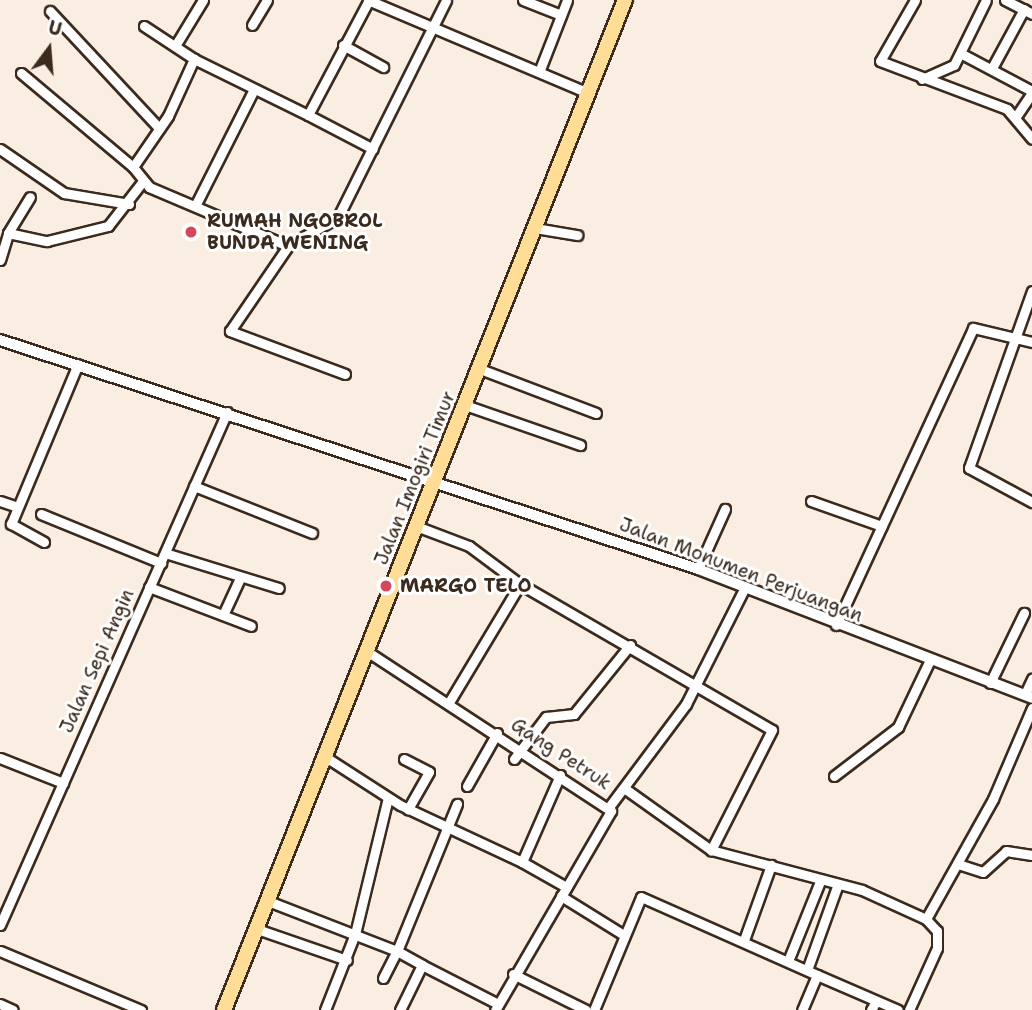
<!DOCTYPE html>
<style>
body{margin:0}
#map{position:relative;width:1032px;height:1010px;overflow:hidden;background:#faeee2;font-family:"Shantell Sans",sans-serif}
div>[style]{position:absolute}
[style*='--x']{left:calc(var(--x)*1px);top:calc(var(--y)*1px);width:calc(var(--w)*1px);rotate:calc(var(--a)*1deg)}
.roads{filter:drop-shadow(2px 0 #3b2a1e) drop-shadow(-2px 0 #3b2a1e) drop-shadow(0 2px #3b2a1e) drop-shadow(0 -2px #3b2a1e)}
.minor>*{height:9px;margin:-4.5px;padding:0 4.5px;transform-origin:4.5px;border-radius:4.5px;background:#fff}
.tertiary>*{height:10px;margin:-5px;padding:0 5px;transform-origin:5px;border-radius:5px;background:#fff}
.primary>*{height:14px;margin:-7px;padding:0 7px;transform-origin:7px;border-radius:7px;background:#ffdd96}
.dots>*{width:19px;height:19px;translate:-50% -50%;box-sizing:border-box;border:4px solid #fff;border-radius:50%}
span{translate:-50% -50%;white-space:nowrap;text-align:center;line-height:1.15;-webkit-text-stroke:6px #fff;paint-order:stroke}
.poi-label{font-size:19px;color:#3b2a1e;font-weight:700}
.left{translate:0 -50%;text-align:left}
.street-label{font-size:19px;color:#3b2a1e}
.north{position:absolute;left:14px;top:14px;width:70px;height:70px;-webkit-text-stroke:5px #fff;paint-order:stroke;rotate:16deg;font-size:19px;font-weight:700;line-height:28px;text-align:center;color:#3b2a1e}
.north::after{content:'';display:block;margin:auto;width:24px;height:32px;background:#3b2a1e;clip-path:polygon(50% 0,100% 100%,50% 72%,0 100%)}
</style>
<div id="map">
<div class="roads">
<div class="minor">
<i style="--x:368;--y:0;--w:239;--a:22.9"></i>
<i style="--x:523;--y:0;--w:41;--a:21.5"></i>
<i style="--x:915;--y:0;--w:70;--a:119.8"></i>
<i style="--x:880;--y:61;--w:136;--a:20.7"></i>
<i style="--x:1007;--y:109;--w:39;--a:50"></i>
<i style="--x:1005;--y:0;--w:30;--a:27"></i>
<i style="--x:50;--y:11;--w:160;--a:47"></i>
<i style="--x:252;--y:25;--w:29;--a:-59"></i>
<i style="--x:144;--y:26;--w:60;--a:33.4"></i>
<i style="--x:194;--y:59;--w:127;--a:26.2"></i>
<i style="--x:308;--y:115;--w:130;--a:-62.1"></i>
<i style="--x:343;--y:45;--w:46;--a:28.8"></i>
<i style="--x:175;--y:46;--w:54;--a:-58.7"></i>
<i style="--x:962;--y:54;--w:79;--a:27.9"></i>
<i style="--x:992;--y:68;--w:67;--a:-61.5"></i>
<i style="--x:539;--y:72;--w:77;--a:-68.7"></i>
<i style="--x:21;--y:73;--w:146;--a:40"></i>
<i style="--x:133;--y:167;--w:62;--a:-55.5"></i>
<i style="--x:168;--y:116;--w:63;--a:-65.5"></i>
<i style="--x:922;--y:79;--w:35;--a:-24"></i>
<i style="--x:954;--y:65;--w:72;--a:-63.8"></i>
<i style="--x:308;--y:115;--w:73;--a:27.6"></i>
<i style="--x:1017;--y:115;--w:27;--a:-56"></i>
<i style="--x:0;--y:149;--w:78;--a:34.5"></i>
<i style="--x:64;--y:193;--w:66;--a:9.6"></i>
<i style="--x:133;--y:167;--w:26;--a:51"></i>
<i style="--x:149;--y:187;--w:151;--a:23"></i>
<i style="--x:195;--y:206;--w:129;--a:-63.2"></i>
<i style="--x:535;--y:228;--w:43;--a:9.5"></i>
<i style="--x:8;--y:233;--w:42;--a:-58.6"></i>
<i style="--x:0;--y:260;--w:28;--a:-73"></i>
<i style="--x:8;--y:233;--w:40;--a:12"></i>
<i style="--x:47;--y:241;--w:63;--a:-13.8"></i>
<i style="--x:108;--y:226;--w:57;--a:-52.1"></i>
<i style="--x:1032;--y:291;--w:188;--a:109.6"></i>
<i style="--x:969;--y:468;--w:72;--a:28.4"></i>
<i style="--x:480;--y:369;--w:124;--a:20.8"></i>
<i style="--x:345;--y:374;--w:123;--a:-159.5"></i>
<i style="--x:230;--y:331;--w:103;--a:-55.7"></i>
<i style="--x:288;--y:246;--w:58;--a:-30.1"></i>
<i style="--x:338;--y:217;--w:242;--a:-63.5"></i>
<i style="--x:465;--y:405;--w:122;--a:19.2"></i>
<i style="--x:194;--y:486;--w:127;--a:21.7"></i>
<i style="--x:0;--y:501;--w:18;--a:19"></i>
<i style="--x:811;--y:501;--w:75;--a:19.4"></i>
<i style="--x:41;--y:514;--w:130;--a:22.2"></i>
<i style="--x:416;--y:526;--w:57;--a:20.7"></i>
<i style="--x:469;--y:546;--w:64;--a:36.7"></i>
<i style="--x:520;--y:584;--w:291;--a:30.1"></i>
<i style="--x:772;--y:730;--w:135;--a:116.9"></i>
<i style="--x:44;--y:542;--w:38;--a:-151"></i>
<i style="--x:11;--y:524;--w:173;--a:-67.3"></i>
<i style="--x:165;--y:553;--w:119;--a:17.1"></i>
<i style="--x:698;--y:569;--w:66;--a:-65.8"></i>
<i style="--x:149;--y:587;--w:109;--a:20.9"></i>
<i style="--x:223;--y:615;--w:41;--a:-65.3"></i>
<i style="--x:836;--y:625;--w:327;--a:-65.2"></i>
<i style="--x:973;--y:328;--w:61;--a:13.3"></i>
<i style="--x:365;--y:650;--w:294;--a:33.2"></i>
<i style="--x:611;--y:811;--w:230;--a:120.2"></i>
<i style="--x:990;--y:683;--w:78;--a:-64.1"></i>
<i style="--x:1025;--y:694;--w:17;--a:-65"></i>
<i style="--x:448;--y:704;--w:140;--a:-59"></i>
<i style="--x:324;--y:756;--w:90;--a:32.8"></i>
<i style="--x:400;--y:805;--w:135;--a:25"></i>
<i style="--x:522;--y:862;--w:95;--a:-66.4"></i>
<i style="--x:0;--y:758;--w:68;--a:21.6"></i>
<i style="--x:404;--y:759;--w:28;--a:27"></i>
<i style="--x:429;--y:772;--w:43;--a:119.6"></i>
<i style="--x:514;--y:759;--w:53;--a:-52.7"></i>
<i style="--x:546;--y:717;--w:28;--a:-6"></i>
<i style="--x:574;--y:714;--w:89;--a:-50.9"></i>
<i style="--x:834;--y:776;--w:81;--a:-37.4"></i>
<i style="--x:898;--y:727;--w:72;--a:-64.5"></i>
<i style="--x:467;--y:786;--w:61;--a:-60.5"></i>
<i style="--x:624;--y:788;--w:107;--a:35.5"></i>
<i style="--x:711;--y:850;--w:156;--a:14.8"></i>
<i style="--x:862;--y:890;--w:70;--a:24.4"></i>
<i style="--x:926;--y:919;--w:137;--a:-60.8"></i>
<i style="--x:993;--y:799;--w:99;--a:-66.8"></i>
<i style="--x:609;--y:807;--w:129;--a:-53.2"></i>
<i style="--x:686;--y:704;--w:131;--a:-63.2"></i>
<i style="--x:522;--y:862;--w:51;--a:29.6"></i>
<i style="--x:958;--y:864;--w:26;--a:18"></i>
<i style="--x:983;--y:872;--w:31;--a:-42"></i>
<i style="--x:1006;--y:851;--w:26;--a:9"></i>
<i style="--x:561;--y:896;--w:72;--a:31.9"></i>
<i style="--x:268;--y:901;--w:138;--a:21.2"></i>
<i style="--x:397;--y:951;--w:159;--a:-67.8"></i>
<i style="--x:0;--y:925;--w:561;--a:-66.13"></i>
<i style="--x:257;--y:929;--w:95;--a:19"></i>
<i style="--x:744;--y:940;--w:80;--a:-70.2"></i>
<i style="--x:0;--y:951;--w:153;--a:22.7"></i>
<i style="--x:788;--y:961;--w:88;--a:-68.1"></i>
<i style="--x:422;--y:965;--w:85;--a:27.2"></i>
<i style="--x:807;--y:970;--w:91;--a:-70.2"></i>
<i style="--x:513;--y:974;--w:81;--a:26.3"></i>
<i style="--x:817;--y:975;--w:88;--a:23.4"></i>
<i style="--x:383;--y:978;--w:30;--a:-63"></i>
<i style="--x:397;--y:951;--w:29;--a:29"></i>
<i style="--x:422;--y:965;--w:50;--a:116.1"></i>
<i style="--x:0;--y:1004;--w:14;--a:25"></i>
<i style="--x:325;--y:1010;--w:82;--a:-68.5"></i>
<i style="--x:355;--y:934;--w:140;--a:-76.4"></i>
<i style="--x:594;--y:1010;--w:122;--a:-67.4"></i>
<i style="--x:641;--y:897;--w:193;--a:23.9"></i>
<i style="--x:817;--y:975;--w:38;--a:113"></i>
<i style="--x:871;--y:1010;--w:10;--a:-61"></i>
<i style="--x:909;--y:1010;--w:68;--a:-65.7"></i>
<i style="--x:937;--y:948;--w:17;--a:-90"></i>
<i style="--x:937;--y:931;--w:16;--a:-133"></i>
</div>
<div class="tertiary">
<i style="--x:0;--y:340;--w:735;--a:18.16"></i>
<i style="--x:698;--y:569;--w:358;--a:21.1"></i>
</div>
<div class="primary">
<i style="--x:224;--y:1010;--w:1087;--a:-68.35"></i>
</div>
</div>
<div class="dots">
<i style="left:191px;top:232px;background:#d1495b"></i>
<i style="left:386px;top:586px;background:#d1495b"></i>
</div>
<div class="poi-label">
<span class="left" style="left:207px;top:232px">RUMAH NGOBROL<br>BUNDA WENING</span>
<span class="left" style="left:400px;top:586px">MARGO TELO</span>
</div>
<div class="street-label">
<span style="left:415px;top:478px;rotate:-68deg">Jalan Imogiri Timur</span>
<span style="left:741px;top:570px;rotate:21deg">Jalan Monumen Perjuangan</span>
<span style="left:97px;top:661px;rotate:-66deg">Jalan Sepi Angin</span>
<span style="left:561px;top:754px;rotate:33deg">Gang Petruk</span>
</div>
<div class="north">U</div>
</div>
